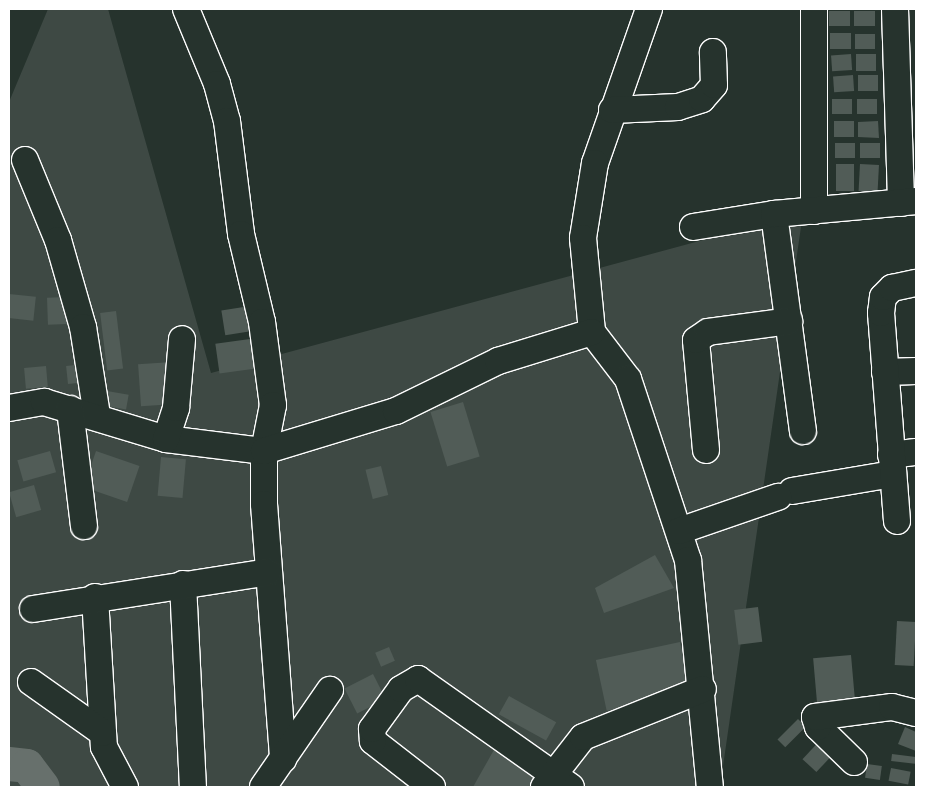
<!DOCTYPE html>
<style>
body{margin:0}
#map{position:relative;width:925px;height:796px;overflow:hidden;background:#26332d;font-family:Dekko,sans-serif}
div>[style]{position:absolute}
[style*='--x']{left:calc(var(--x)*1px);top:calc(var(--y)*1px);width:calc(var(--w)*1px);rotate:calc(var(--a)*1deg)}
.green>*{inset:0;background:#3e4944}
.river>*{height:34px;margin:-17px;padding:0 17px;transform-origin:17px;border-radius:17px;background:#67706c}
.building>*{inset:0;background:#515c57;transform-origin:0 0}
.roads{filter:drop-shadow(1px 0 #fff) drop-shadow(-1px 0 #fff) drop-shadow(0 1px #fff) drop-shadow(0 -1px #fff)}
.minor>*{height:26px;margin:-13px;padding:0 13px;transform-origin:13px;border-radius:13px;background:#26332d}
span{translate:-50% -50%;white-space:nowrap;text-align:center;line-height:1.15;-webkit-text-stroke:5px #26332d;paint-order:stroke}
.frame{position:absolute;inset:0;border:10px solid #fff;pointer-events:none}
</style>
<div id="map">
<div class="green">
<i style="clip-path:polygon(48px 9px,108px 9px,211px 373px,803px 213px,720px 787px,9px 787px,9px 102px)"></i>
</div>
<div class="river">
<i style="--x:9;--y:764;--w:18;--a:6"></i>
<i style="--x:27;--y:766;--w:26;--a:53"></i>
</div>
<div class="building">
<i style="left:829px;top:11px;width:21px;height:15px"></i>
<i style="left:854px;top:11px;width:21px;height:15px"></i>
<i style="left:851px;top:33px;width:16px;height:21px;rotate:90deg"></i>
<i style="left:855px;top:34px;width:20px;height:15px"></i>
<i style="left:851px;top:54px;width:16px;height:20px;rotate:86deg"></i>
<i style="left:876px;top:54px;width:17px;height:20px;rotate:90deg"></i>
<i style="left:853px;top:75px;width:16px;height:20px;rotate:86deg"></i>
<i style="left:878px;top:75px;width:16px;height:20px;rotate:90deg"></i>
<i style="left:832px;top:99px;width:20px;height:15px"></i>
<i style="left:857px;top:99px;width:20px;height:15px"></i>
<i style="left:834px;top:121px;width:20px;height:16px"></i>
<i style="clip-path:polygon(878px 121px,879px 138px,858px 137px,858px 122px)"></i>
<i style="left:835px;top:143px;width:20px;height:15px"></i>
<i style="left:860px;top:143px;width:20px;height:15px"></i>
<i style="left:836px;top:164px;width:18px;height:27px"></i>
<i style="left:860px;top:164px;width:19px;height:27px;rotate:3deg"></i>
<i style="left:9px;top:294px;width:27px;height:24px;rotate:6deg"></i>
<i style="left:66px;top:297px;width:27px;height:19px;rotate:88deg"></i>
<i style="left:250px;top:306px;width:25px;height:29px;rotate:81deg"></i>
<i style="left:116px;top:311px;width:58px;height:16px;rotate:83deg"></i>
<i style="left:250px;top:339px;width:30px;height:35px;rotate:82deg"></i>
<i style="left:172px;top:362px;width:42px;height:34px;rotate:86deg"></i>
<i style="left:85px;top:364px;width:18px;height:19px;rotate:84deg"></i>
<i style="left:46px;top:366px;width:21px;height:22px;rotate:85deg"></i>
<i style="left:107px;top:391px;width:22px;height:15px;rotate:10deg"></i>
<i style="left:463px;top:402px;width:57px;height:34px;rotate:73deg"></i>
<i style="left:50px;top:451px;width:22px;height:34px;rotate:74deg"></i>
<i style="left:96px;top:451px;width:46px;height:38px;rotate:19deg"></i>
<i style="left:161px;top:457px;width:25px;height:39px;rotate:5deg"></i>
<i style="left:381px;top:466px;width:30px;height:16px;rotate:76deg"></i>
<i style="left:34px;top:485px;width:26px;height:26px;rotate:74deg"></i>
<i style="clip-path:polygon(655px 555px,674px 588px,604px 613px,595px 588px)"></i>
<i style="left:758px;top:607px;width:35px;height:24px;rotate:83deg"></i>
<i style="left:897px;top:621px;width:19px;height:44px;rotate:3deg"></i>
<i style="left:680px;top:642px;width:52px;height:86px;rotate:78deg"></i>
<i style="left:389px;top:647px;width:15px;height:15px;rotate:67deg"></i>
<i style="left:851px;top:655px;width:47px;height:38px;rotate:85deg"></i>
<i style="left:373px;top:674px;width:28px;height:32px;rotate:63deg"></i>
<i style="left:509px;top:696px;width:54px;height:21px;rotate:29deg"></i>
<i style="left:798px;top:719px;width:11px;height:29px;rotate:45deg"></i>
<i style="clip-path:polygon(905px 727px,916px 732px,916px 751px,898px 744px)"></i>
<i style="left:825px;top:735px;width:19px;height:33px;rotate:43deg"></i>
<i style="clip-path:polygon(495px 748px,539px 772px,530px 787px,473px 787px)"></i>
<i style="left:892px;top:754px;width:24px;height:7px;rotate:7deg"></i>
<i style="left:867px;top:764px;width:15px;height:14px;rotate:8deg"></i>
<i style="left:891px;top:768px;width:20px;height:13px;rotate:11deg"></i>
</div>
<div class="roads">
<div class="minor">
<i style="--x:186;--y:9;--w:81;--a:67.5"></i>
<i style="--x:217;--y:84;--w:38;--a:75"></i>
<i style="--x:227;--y:121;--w:114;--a:82.9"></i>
<i style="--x:241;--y:234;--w:90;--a:76.6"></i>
<i style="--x:262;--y:322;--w:84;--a:82.5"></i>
<i style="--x:273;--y:405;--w:47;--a:101.1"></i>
<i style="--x:264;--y:451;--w:53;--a:90"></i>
<i style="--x:264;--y:504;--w:256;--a:85.7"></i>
<i style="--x:649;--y:9;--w:163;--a:109.3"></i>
<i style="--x:595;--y:163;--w:76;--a:99.1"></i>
<i style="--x:583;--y:238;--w:94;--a:84.5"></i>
<i style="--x:592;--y:332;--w:59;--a:52.5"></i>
<i style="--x:628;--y:379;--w:191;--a:71.7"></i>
<i style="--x:688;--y:560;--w:228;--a:84.5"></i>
<i style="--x:895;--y:9;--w:194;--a:88.2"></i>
<i style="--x:612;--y:110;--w:66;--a:-2.6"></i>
<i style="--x:678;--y:107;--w:25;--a:-18"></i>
<i style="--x:702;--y:99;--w:18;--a:-49"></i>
<i style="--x:714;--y:85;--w:33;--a:-92"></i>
<i style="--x:25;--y:160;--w:87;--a:67.6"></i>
<i style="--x:58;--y:240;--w:91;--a:74"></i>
<i style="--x:83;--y:327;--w:89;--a:81"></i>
<i style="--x:814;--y:211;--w:202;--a:-90"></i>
<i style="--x:774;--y:214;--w:219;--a:82.4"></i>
<i style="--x:693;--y:227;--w:82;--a:-9.1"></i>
<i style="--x:774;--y:214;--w:143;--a:-5.2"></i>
<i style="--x:885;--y:372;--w:31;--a:-2"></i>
<i style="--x:9;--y:408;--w:36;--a:-10"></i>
<i style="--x:44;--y:402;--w:127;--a:16.9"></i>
<i style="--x:166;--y:439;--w:99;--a:7"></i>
<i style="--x:264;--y:451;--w:138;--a:-16.9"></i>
<i style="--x:396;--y:411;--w:114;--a:-26.1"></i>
<i style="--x:498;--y:361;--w:98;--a:-17.1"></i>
<i style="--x:70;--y:409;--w:118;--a:83.2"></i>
<i style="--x:166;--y:439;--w:33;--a:-72"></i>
<i style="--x:176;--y:408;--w:69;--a:-85"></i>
<i style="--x:706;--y:450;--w:110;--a:-95.2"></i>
<i style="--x:696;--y:340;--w:14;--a:-34"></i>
<i style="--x:708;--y:332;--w:82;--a:-7.7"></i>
<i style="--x:891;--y:455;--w:25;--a:-7"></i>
<i style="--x:792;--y:491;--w:102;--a:-9.6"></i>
<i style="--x:897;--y:521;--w:209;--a:-94.4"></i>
<i style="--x:881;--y:313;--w:16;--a:-83"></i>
<i style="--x:883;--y:297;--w:13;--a:-45"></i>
<i style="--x:892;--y:288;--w:25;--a:-12"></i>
<i style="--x:679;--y:531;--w:105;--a:-19"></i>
<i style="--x:183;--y:584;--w:203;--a:87.2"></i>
<i style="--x:95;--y:597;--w:150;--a:86.6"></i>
<i style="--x:104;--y:747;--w:45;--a:62.3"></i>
<i style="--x:33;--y:609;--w:238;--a:-8.9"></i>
<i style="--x:31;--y:682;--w:88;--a:35.3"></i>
<i style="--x:854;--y:762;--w:50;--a:-135.8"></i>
<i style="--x:818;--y:727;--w:10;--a:-107"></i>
<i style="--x:815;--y:717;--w:78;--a:-7.4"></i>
<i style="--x:892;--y:707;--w:25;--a:14"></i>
<i style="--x:263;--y:787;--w:118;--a:-55.4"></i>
<i style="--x:432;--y:787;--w:75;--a:-142.1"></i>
<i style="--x:373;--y:741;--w:12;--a:-95"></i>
<i style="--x:372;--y:729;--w:49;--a:-54.1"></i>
<i style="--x:401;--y:689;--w:20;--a:-30"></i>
<i style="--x:418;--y:679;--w:187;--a:35.2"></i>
<i style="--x:544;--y:787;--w:63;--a:-52"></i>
<i style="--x:583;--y:737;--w:129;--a:-21.8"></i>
</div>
</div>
<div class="frame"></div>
</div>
